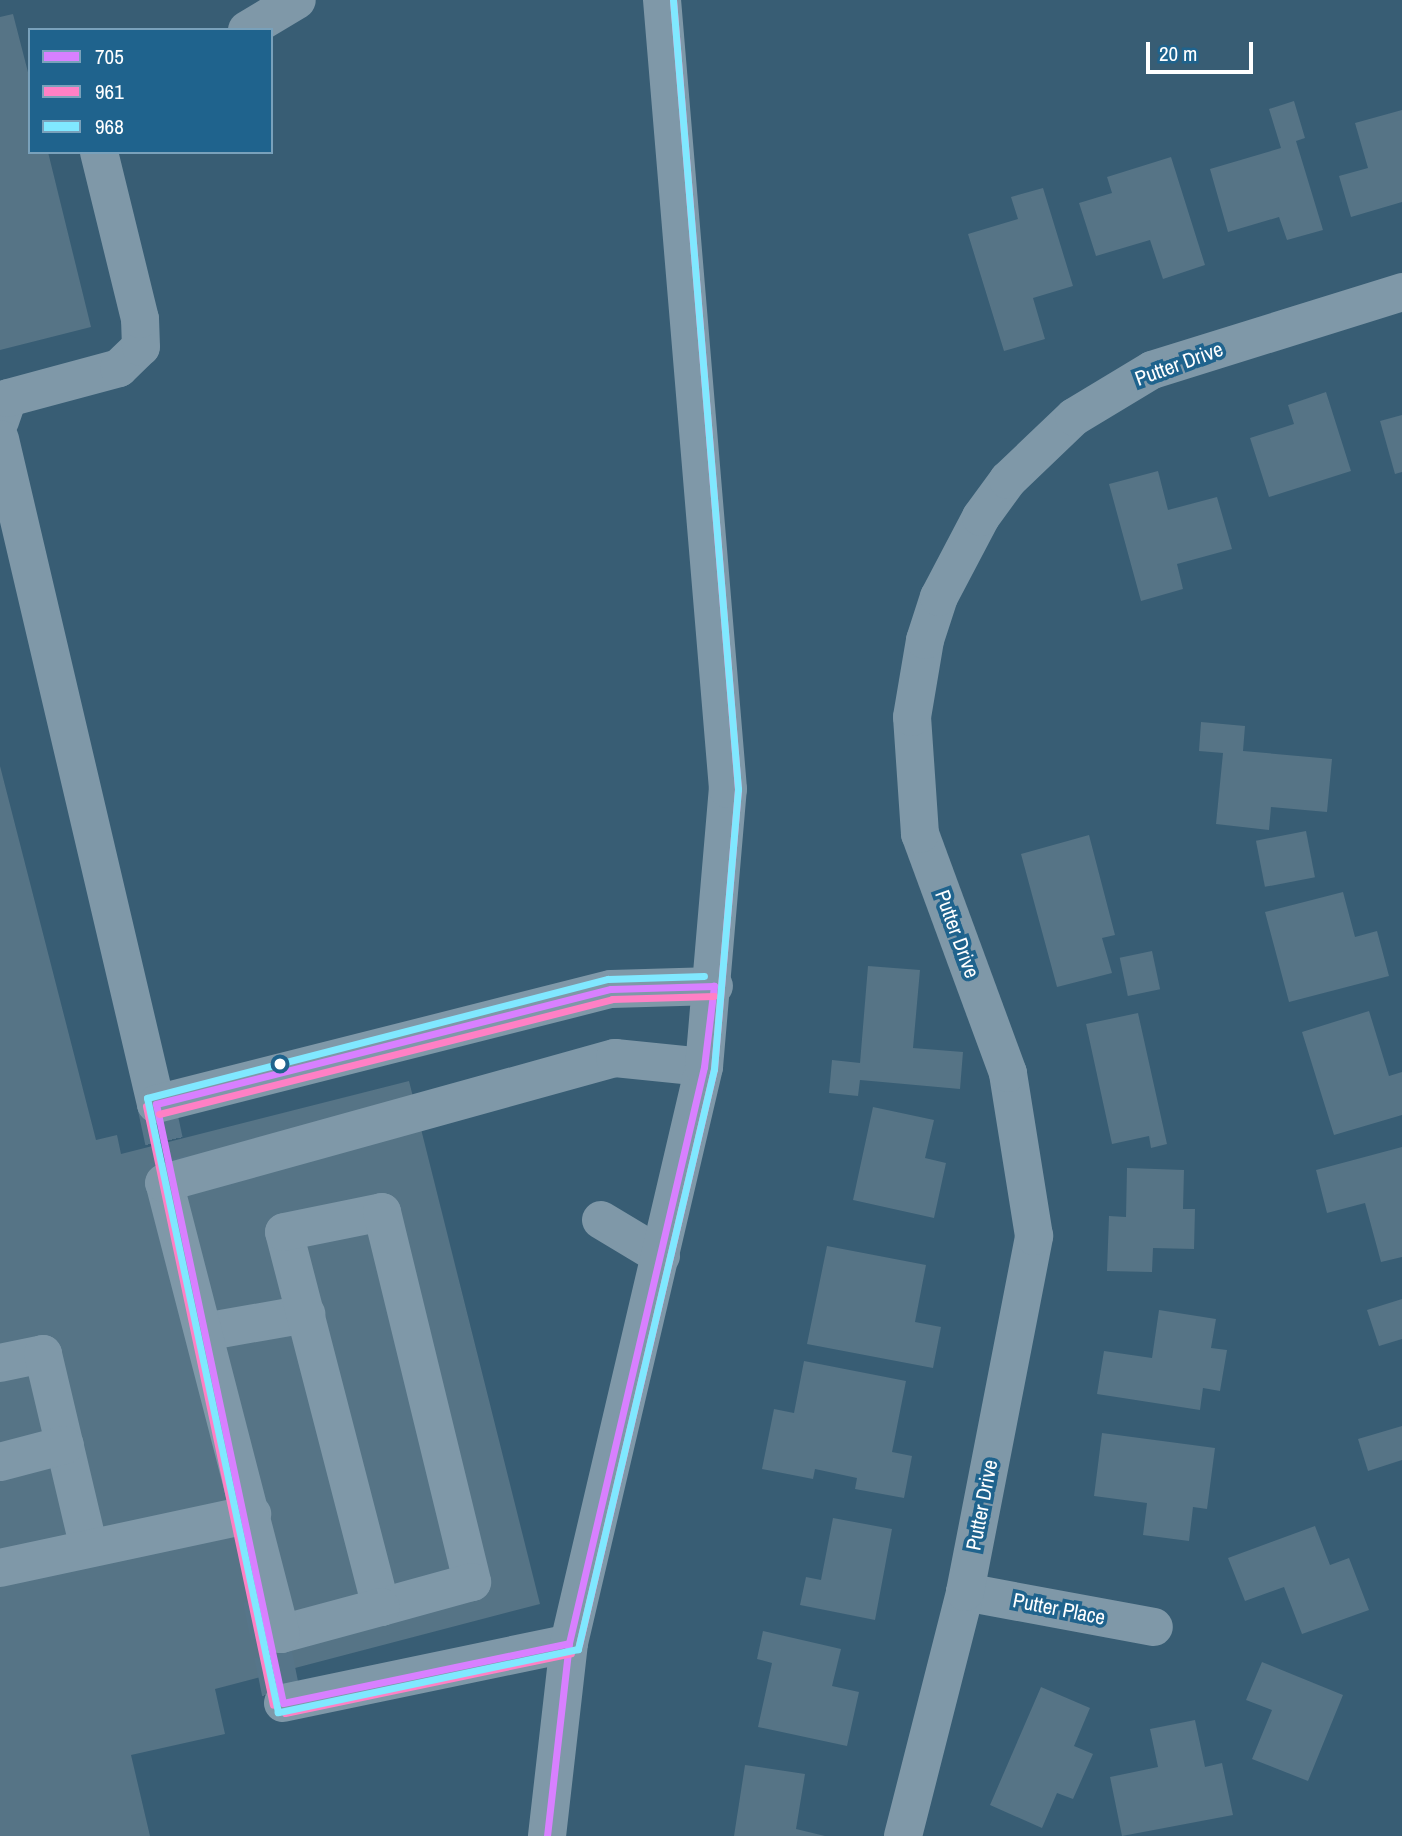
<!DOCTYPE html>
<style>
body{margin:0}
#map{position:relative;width:1402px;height:1836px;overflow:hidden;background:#385d74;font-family:"Archivo Narrow",sans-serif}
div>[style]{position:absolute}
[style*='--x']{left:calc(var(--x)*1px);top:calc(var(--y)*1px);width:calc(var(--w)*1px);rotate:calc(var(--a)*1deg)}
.building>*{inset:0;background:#567486;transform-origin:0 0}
.minor-tunnel>*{height:38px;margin-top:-19px;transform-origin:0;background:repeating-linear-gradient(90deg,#567589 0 38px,transparent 0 57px)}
.minor>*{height:38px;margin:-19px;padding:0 19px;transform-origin:19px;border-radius:19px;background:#7f98a8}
.bus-1>*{height:7px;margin:-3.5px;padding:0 3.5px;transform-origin:3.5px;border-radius:3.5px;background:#d880ff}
.bus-2>*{height:7px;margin:-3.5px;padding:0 3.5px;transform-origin:3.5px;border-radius:3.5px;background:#ff80c5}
.bus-3>*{height:7px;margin:-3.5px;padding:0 3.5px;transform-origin:3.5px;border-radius:3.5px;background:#80e8ff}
.dots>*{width:19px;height:19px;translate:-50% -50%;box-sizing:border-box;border:4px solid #1f638d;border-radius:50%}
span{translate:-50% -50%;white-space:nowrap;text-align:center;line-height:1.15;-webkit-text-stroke:7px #1f638d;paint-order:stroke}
.street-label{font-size:21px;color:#fff}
.legend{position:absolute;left:28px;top:28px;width:245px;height:126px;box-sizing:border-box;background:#1f638d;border:2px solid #79a1bb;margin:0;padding:9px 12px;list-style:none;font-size:21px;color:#fff}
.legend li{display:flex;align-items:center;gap:14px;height:35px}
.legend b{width:35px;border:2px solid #79a1bb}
.scale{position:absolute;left:1146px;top:42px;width:107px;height:32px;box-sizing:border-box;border:4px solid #fff;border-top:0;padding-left:9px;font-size:21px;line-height:24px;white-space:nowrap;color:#fff;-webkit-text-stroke:5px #1f638d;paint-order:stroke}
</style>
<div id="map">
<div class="building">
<i style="clip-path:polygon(13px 14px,30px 80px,30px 152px,48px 152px,91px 327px,0 350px,0 17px)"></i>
<i style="clip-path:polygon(1294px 101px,1305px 138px,1296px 141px,1323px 230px,1287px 240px,1279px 217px,1228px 232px,1210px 169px,1281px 148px,1269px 109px)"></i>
<i style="clip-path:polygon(1402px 110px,1402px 202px,1351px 217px,1339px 176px,1368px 168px,1355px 123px)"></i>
<i style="clip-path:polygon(1171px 157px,1205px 265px,1163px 279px,1150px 240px,1096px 256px,1079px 203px,1112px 193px,1107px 177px)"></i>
<i style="clip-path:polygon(1043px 188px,1073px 286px,1033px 298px,1045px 339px,1004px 351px,968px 234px,1018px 219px,1011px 197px)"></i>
<i style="clip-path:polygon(1326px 392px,1351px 471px,1269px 497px,1250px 438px,1294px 424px,1288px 405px)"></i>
<i style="clip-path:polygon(1402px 415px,1402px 472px,1395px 474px,1380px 421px)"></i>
<i style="clip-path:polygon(1158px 471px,1168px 510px,1217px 497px,1232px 549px,1177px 564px,1183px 589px,1141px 601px,1109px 484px)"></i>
<i style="clip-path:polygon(1201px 722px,1245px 726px,1243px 751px,1332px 759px,1327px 812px,1271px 807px,1269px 830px,1216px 824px,1223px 753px,1199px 751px)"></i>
<i style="clip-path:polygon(0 766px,96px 1140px,117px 1135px,121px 1154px,409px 1081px,540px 1604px,215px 1689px,225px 1734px,131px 1755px,150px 1836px,0 1836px)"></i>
<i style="left:1306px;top:831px;width:47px;height:51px;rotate:79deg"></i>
<i style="clip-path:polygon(1089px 835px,1115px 935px,1102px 938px,1112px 973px,1057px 987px,1021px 854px)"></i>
<i style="clip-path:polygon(1343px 892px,1355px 937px,1377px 931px,1389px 976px,1289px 1002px,1265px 912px)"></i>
<i style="left:1152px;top:951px;width:39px;height:33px;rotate:78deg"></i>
<i style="clip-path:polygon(868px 966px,920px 970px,913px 1048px,963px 1052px,960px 1089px,860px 1080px,858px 1096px,829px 1093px,832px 1060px,860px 1063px)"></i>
<i style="clip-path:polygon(1369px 1011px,1389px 1076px,1402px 1072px,1402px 1115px,1334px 1135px,1302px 1032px)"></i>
<i style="clip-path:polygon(1138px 1013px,1167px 1144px,1151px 1148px,1149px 1136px,1112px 1144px,1086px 1024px)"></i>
<i style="clip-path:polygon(873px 1107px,934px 1120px,925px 1158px,946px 1163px,934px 1218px,853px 1200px)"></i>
<i style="clip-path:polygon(1402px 1147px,1402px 1257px,1381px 1262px,1365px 1203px,1327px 1213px,1316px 1170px)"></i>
<i style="clip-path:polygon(1127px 1168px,1184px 1170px,1183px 1209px,1195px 1209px,1194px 1249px,1153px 1248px,1152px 1272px,1107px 1271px,1109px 1216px,1126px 1217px)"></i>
<i style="clip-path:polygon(827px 1246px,926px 1265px,915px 1322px,941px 1327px,933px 1368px,807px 1344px)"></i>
<i style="clip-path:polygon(1402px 1299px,1402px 1339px,1379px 1346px,1367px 1310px)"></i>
<i style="clip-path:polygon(1159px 1310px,1216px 1319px,1211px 1348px,1227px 1350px,1220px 1391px,1203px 1388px,1200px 1410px,1097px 1394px,1104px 1351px,1152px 1358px)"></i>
<i style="clip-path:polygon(804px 1361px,906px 1381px,892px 1452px,912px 1456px,904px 1498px,855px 1489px,857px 1478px,815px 1469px,813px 1479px,762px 1469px,774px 1409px,794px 1413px)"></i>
<i style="clip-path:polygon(1402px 1426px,1402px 1460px,1368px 1471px,1358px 1439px)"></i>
<i style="clip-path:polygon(1102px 1433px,1215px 1448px,1207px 1509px,1193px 1507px,1189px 1541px,1143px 1535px,1147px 1503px,1094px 1496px)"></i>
<i style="clip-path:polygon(833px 1518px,892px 1529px,875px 1620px,800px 1605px,806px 1577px,821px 1580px)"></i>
<i style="clip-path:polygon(1315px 1526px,1330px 1565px,1349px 1558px,1369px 1610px,1302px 1634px,1284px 1587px,1245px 1601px,1228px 1558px)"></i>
<i style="clip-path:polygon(763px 1631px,841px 1649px,832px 1686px,859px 1692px,847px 1746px,758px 1727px,772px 1663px,757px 1659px)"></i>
<i style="clip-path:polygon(1262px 1662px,1343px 1695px,1308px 1781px,1252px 1759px,1272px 1710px,1246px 1700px)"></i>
<i style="clip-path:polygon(1041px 1687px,1090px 1708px,1074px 1746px,1093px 1754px,1073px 1799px,1057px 1793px,1042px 1828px,990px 1805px)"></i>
<i style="clip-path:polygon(1195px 1720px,1205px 1767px,1222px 1763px,1233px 1815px,1122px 1836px,1110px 1777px,1158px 1767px,1150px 1729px)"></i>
<i style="clip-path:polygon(745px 1765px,805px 1774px,796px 1829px,825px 1836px,734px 1836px)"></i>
</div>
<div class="minor-tunnel">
<i style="--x:156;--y:1104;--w:109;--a:77.9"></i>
<i style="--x:262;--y:1599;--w:106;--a:78.6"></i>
</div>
<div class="minor">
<i style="--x:247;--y:30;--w:58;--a:-31"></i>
<i style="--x:0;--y:421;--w:24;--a:-71"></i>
<i style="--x:8;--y:398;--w:115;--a:-15.1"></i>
<i style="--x:119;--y:368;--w:30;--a:-44"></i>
<i style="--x:141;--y:347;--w:28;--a:-92"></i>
<i style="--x:140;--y:319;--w:172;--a:-103.8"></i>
<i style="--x:0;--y:439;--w:683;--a:76.8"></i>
<i style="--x:156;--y:1104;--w:469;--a:-14.2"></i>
<i style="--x:611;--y:989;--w:103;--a:-1.7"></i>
<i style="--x:601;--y:1220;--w:70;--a:31"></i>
<i style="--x:204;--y:1332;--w:104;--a:-10"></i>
<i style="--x:0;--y:1363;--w:44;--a:-11.8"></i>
<i style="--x:43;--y:1354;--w:196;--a:76.7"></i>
<i style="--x:0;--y:1462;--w:67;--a:-14.7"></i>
<i style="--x:0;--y:1568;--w:258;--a:-12.1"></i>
<i style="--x:965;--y:1592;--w:192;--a:10.5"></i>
<i style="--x:381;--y:1607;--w:387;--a:-104.5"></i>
<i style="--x:284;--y:1232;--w:100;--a:-11.5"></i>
<i style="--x:382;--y:1212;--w:381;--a:76.3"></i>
<i style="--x:472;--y:1582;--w:94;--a:164.6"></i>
<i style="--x:381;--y:1607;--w:104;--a:164.9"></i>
<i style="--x:281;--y:1634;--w:466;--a:-104.5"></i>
<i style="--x:164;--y:1183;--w:468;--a:-15.5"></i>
<i style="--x:615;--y:1058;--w:89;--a:5.8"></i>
<i style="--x:283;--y:1703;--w:292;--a:-11.8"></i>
<i style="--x:547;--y:1836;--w:194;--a:-83.5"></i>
<i style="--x:569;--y:1643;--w:592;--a:-76.81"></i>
<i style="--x:704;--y:1067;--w:279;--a:-85.1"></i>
<i style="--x:728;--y:789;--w:792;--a:-94.78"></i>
<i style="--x:903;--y:1836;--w:252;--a:-75.7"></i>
<i style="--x:965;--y:1592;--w:363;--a:-79"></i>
<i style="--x:1034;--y:1236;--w:165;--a:-99.1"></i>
<i style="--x:1008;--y:1073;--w:255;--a:-110.2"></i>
<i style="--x:920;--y:834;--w:117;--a:-93.9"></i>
<i style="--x:912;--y:717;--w:78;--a:-80.4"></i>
<i style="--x:925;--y:640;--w:45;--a:-72"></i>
<i style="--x:939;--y:597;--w:90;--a:-62.3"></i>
<i style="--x:981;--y:517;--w:46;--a:-53.9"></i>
<i style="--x:1008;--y:480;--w:91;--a:-43.7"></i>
<i style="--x:1074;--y:417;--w:91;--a:-31.1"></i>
<i style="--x:1152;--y:370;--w:262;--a:-17.3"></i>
</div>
<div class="bus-1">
<i style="--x:156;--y:1104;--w:612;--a:78.03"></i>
<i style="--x:156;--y:1104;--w:469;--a:-14.2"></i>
<i style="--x:611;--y:989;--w:103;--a:-1.7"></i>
<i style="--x:283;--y:1703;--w:292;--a:-11.8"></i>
<i style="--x:547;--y:1836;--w:194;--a:-83.5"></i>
<i style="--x:569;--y:1643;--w:592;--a:-76.81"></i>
<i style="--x:704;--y:1067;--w:82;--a:-83"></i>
</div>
<div class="bus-2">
<i style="--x:146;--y:1106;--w:612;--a:78.03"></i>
<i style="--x:159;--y:1114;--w:467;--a:-14.2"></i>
<i style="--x:612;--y:999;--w:102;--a:-1.7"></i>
<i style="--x:579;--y:1645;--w:592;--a:-76.81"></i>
<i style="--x:714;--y:1069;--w:280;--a:-85.1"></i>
<i style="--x:738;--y:790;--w:793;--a:-94.7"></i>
<i style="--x:285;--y:1713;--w:292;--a:-11.8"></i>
</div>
<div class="bus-3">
<i style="--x:673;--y:0;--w:792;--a:85.29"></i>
<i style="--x:738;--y:789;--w:281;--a:94.9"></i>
<i style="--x:714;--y:1069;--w:596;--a:103.2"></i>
<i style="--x:578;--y:1649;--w:307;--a:168.1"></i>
<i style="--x:278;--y:1712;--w:628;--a:-102.04"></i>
<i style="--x:147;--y:1098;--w:476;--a:-14.5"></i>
<i style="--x:608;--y:979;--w:96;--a:-1.8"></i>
</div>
<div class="dots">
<i style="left:280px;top:1064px;background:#fff"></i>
</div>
<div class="street-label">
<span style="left:1179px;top:364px;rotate:-20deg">Putter Drive</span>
<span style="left:957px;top:934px;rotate:70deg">Putter Drive</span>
<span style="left:982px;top:1505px;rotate:-79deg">Putter Drive</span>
<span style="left:1059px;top:1609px;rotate:11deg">Putter Place</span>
</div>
<ul class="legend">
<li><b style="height:9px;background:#d880ff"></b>705</li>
<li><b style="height:9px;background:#ff80c5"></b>961</li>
<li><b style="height:9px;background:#80e8ff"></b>968</li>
</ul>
<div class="scale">20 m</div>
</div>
